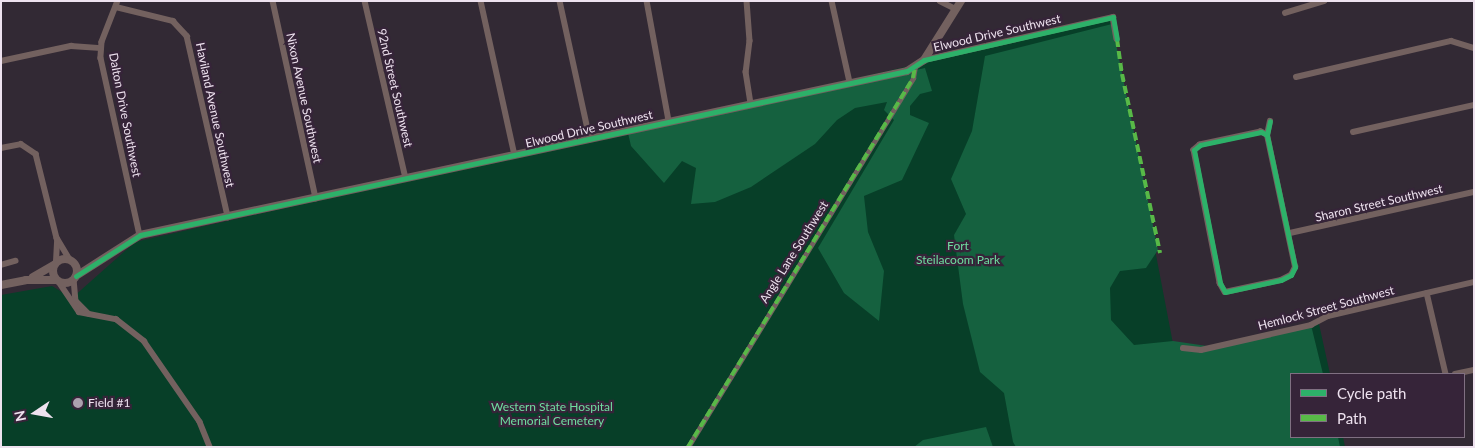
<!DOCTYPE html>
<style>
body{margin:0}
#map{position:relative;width:1475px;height:448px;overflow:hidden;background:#322934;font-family:Lato,sans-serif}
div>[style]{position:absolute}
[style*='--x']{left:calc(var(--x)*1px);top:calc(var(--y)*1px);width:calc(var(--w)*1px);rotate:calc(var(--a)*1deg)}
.green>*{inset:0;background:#073f28}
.forest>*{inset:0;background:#15613f}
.pedestrian>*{height:4.5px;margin:-2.25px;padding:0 2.25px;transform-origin:2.25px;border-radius:2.25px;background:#73615f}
.minor>*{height:5.5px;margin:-2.75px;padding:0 2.75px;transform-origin:2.75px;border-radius:2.75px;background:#73615f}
.tertiary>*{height:8px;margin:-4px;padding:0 4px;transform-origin:4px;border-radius:4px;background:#73615f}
.tertiary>.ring{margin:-4px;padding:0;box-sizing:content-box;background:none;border:8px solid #73615f;border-radius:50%}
.quiet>*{height:4px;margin-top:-2px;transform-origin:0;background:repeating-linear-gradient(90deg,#58b947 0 8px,transparent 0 12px)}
.cycleway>*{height:5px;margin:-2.5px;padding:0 2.5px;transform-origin:2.5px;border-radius:2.5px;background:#2db169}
.dots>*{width:14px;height:14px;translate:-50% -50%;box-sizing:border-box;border:2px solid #362439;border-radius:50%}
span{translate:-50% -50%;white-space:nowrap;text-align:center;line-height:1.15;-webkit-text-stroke:4.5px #362439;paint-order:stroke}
.street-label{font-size:12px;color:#eee2ef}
.park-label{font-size:12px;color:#6fdda0}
.poi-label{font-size:12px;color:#eee2ef}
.left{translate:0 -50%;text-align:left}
.frame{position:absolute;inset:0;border:2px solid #eee2ef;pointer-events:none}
.legend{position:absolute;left:1290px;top:373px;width:175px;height:65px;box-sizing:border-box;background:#362439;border:1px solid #807082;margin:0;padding:6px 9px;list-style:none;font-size:15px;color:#eee2ef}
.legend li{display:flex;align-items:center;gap:10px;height:25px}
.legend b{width:25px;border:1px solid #807082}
.north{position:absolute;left:10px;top:388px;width:50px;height:50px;-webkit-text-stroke:4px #362439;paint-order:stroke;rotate:258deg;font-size:14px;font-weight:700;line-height:20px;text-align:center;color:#eee2ef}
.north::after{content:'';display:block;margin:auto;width:18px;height:22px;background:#eee2ef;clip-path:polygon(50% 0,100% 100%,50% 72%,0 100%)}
</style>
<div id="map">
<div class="green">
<i style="clip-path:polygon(1111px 20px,1175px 354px,1319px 324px,1330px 374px,1291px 374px,1291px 437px,1343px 437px,1345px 447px,1px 447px,1px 295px,52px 286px,72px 298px,135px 242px)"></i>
</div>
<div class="forest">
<i style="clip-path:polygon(1112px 24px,1158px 250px,1146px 268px,1120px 271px,1110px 288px,1111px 320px,1134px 345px,1173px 341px,1214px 347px,1311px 325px,1323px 374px,1291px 374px,1291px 437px,1338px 437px,1340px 447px,1016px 447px,1013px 442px,1004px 393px,980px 372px,963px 304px,954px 235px,966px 214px,951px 179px,972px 131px,985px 56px)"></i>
<i style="clip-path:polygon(925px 68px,932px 91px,920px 94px,910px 106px,910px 115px,929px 123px,902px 180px,864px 196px,868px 232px,884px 271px,879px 321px,844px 293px,818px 248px,894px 120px,884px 110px,887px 102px,855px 108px,837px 120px,815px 144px,751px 187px,715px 202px,691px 204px,696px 168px,682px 161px,664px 183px,631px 146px,628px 133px)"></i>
<i style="clip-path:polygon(986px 427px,993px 447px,914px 447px,923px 440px)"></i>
</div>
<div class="pedestrian">
<i style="--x:688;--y:447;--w:432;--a:-58.6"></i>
<i style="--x:913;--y:78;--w:11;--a:-80"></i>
</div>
<div class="minor">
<i style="--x:118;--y:1;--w:44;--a:111.3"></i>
<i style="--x:102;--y:42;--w:16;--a:94"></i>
<i style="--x:101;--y:58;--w:181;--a:77.6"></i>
<i style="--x:273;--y:1;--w:202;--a:77.7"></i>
<i style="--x:365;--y:1;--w:182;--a:77"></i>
<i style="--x:481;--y:1;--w:158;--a:77.6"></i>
<i style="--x:560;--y:1;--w:141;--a:77.7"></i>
<i style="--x:647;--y:1;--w:122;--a:79.6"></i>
<i style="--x:747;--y:1;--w:40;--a:85.7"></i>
<i style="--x:750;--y:41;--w:31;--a:97"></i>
<i style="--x:746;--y:72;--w:33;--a:81"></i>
<i style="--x:832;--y:1;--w:83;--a:77.5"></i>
<i style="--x:940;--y:1;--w:18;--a:27"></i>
<i style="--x:116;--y:7;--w:59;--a:13.8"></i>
<i style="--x:173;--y:21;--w:21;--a:47"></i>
<i style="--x:187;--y:36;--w:186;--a:77.2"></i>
<i style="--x:1285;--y:13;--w:41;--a:-17.1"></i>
<i style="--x:924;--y:60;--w:194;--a:-12.8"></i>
<i style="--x:1113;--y:17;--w:22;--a:80"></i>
<i style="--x:1;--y:61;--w:72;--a:-12.1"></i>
<i style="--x:71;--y:46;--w:30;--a:4"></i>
<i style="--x:1296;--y:77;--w:159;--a:-13.1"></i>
<i style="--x:1451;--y:41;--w:24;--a:17"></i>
<i style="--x:1353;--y:132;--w:124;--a:-12.6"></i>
<i style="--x:1267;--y:135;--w:7;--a:-153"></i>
<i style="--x:1261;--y:132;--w:62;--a:168"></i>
<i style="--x:1200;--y:145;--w:8;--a:140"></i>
<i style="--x:1194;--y:150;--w:136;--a:78.9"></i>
<i style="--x:1220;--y:283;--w:10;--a:61"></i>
<i style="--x:1225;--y:292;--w:57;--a:-12.1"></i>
<i style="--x:1281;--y:280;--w:11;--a:-27"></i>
<i style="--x:1291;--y:275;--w:9;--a:-63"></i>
<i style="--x:1295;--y:267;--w:135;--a:-102"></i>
<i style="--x:1267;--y:135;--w:14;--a:-78"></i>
<i style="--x:1;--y:148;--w:20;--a:-11"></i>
<i style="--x:21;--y:144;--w:18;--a:34"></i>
<i style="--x:36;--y:154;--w:87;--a:76"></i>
<i style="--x:57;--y:238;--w:26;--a:59"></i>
<i style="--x:1290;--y:233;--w:189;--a:-12.6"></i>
<i style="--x:56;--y:262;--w:22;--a:-87"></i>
<i style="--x:1;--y:265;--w:15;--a:-16"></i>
<i style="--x:74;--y:279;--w:22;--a:85"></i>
<i style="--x:76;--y:301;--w:17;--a:45"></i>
<i style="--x:59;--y:282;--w:36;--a:56"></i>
<i style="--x:79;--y:312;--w:38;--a:11"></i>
<i style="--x:116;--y:319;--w:36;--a:38"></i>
<i style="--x:144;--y:341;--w:98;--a:55.3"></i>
<i style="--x:200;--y:422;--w:27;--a:68"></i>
<i style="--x:1427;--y:293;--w:83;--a:76.8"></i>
<i style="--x:1183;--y:348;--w:18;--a:6"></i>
<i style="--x:1201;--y:350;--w:113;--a:-12.8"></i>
<i style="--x:1311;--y:325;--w:19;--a:-28"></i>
<i style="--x:1328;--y:316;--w:150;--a:-13.1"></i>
<i style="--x:1455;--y:374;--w:19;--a:-12"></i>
</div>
<div class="tertiary">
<i class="ring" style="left:53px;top:259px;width:16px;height:16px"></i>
<i style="--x:76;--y:276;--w:76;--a:-32.6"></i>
<i style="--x:140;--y:235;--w:784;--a:-12.07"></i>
<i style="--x:907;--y:71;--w:20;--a:-33"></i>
<i style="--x:924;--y:60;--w:70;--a:-57.9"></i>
<i style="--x:33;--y:277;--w:24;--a:-30"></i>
<i style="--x:1;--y:285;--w:25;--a:-11"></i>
<i style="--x:26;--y:280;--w:30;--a:0"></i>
</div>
<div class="quiet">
<i style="--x:1117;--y:39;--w:35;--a:82"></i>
<i style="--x:1122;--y:74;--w:183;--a:78"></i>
<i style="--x:688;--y:447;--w:432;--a:-58.6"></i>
<i style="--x:913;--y:78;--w:11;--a:-80"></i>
</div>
<div class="cycleway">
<i style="--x:1267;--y:135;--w:7;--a:-153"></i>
<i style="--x:1261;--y:132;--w:62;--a:168"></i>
<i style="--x:1200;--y:145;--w:8;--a:140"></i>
<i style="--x:1194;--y:150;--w:136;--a:78.9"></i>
<i style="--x:1220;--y:283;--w:10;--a:61"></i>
<i style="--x:1225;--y:292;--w:57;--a:-12.1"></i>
<i style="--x:1281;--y:280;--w:11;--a:-27"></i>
<i style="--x:1291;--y:275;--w:9;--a:-63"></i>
<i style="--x:1295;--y:267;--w:135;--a:-102"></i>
<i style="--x:1267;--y:135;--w:14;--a:-78"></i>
<i style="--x:76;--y:276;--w:76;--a:-32.6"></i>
<i style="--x:140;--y:235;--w:784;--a:-12.07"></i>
<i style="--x:907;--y:71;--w:20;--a:-33"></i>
<i style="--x:924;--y:60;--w:194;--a:-12.8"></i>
<i style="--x:1113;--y:17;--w:22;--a:80"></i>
</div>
<div class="dots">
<i style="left:78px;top:403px;background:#aca1ae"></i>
</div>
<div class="street-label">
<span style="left:997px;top:33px;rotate:-13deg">Elwood Drive Southwest</span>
<span style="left:395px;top:88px;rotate:77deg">92nd Street Southwest</span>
<span style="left:304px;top:98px;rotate:78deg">Nixon Avenue Southwest</span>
<span style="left:125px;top:115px;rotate:79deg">Dalton Drive Southwest</span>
<span style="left:215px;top:115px;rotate:78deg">Haviland Avenue Southwest</span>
<span style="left:589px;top:129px;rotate:-13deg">Elwood Drive Southwest</span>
<span style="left:1379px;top:203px;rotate:-13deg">Sharon Street Southwest</span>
<span style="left:794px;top:252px;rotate:-58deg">Angle Lane Southwest</span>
<span style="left:1326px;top:308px;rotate:-15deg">Hemlock Street Southwest</span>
</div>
<div class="park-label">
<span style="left:958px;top:253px">Fort<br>Steilacoom Park</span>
<span style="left:552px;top:414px">Western State Hospital<br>Memorial Cemetery</span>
</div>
<div class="poi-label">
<span class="left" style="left:88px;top:403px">Field #1</span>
</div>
<div class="frame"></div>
<ul class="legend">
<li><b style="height:6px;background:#2db169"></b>Cycle path</li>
<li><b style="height:6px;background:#58b947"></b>Path</li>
</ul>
<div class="north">N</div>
</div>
